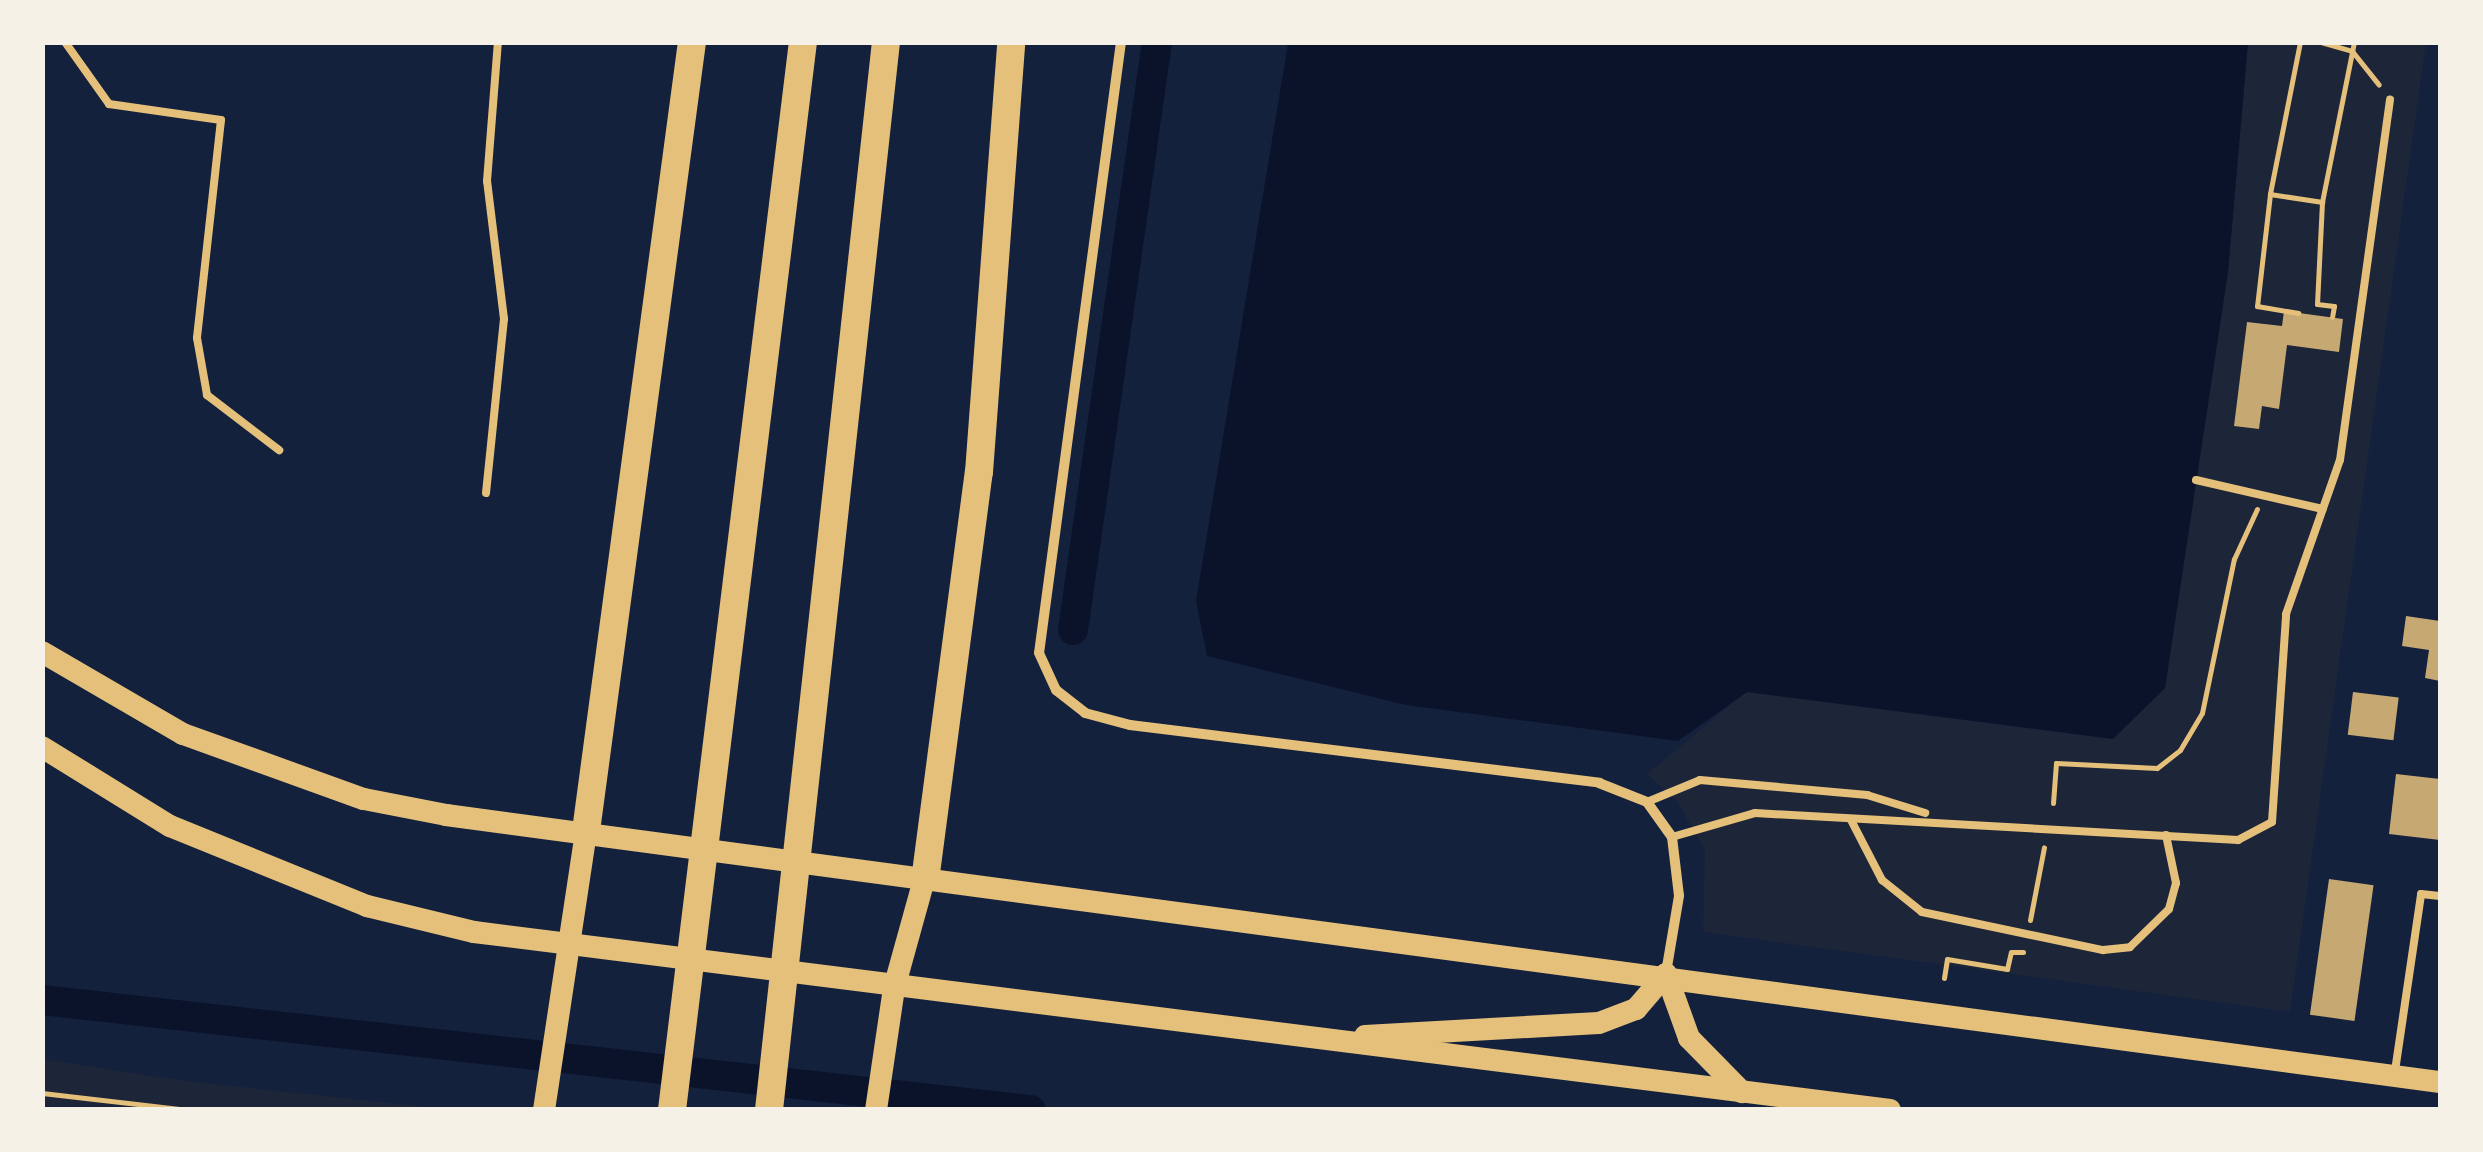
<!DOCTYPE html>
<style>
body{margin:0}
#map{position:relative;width:2483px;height:1152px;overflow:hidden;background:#14213d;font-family:"Varela Round",sans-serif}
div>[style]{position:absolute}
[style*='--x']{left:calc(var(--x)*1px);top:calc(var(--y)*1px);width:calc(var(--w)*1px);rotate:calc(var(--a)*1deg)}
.green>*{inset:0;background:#1d2539}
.water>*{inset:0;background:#0b132b}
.canal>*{height:30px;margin:-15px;padding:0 15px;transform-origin:15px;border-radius:15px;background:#0b132b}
.building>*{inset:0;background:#c6a872;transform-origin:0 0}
.path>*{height:5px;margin:-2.5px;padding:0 2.5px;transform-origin:2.5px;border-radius:2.5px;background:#e5c07b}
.service>*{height:8px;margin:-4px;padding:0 4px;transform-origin:4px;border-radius:4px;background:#e5c07b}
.minor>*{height:10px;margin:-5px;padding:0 5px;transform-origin:5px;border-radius:5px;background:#e5c07b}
.primary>*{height:22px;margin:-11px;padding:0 11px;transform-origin:11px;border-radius:11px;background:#e5c07b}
.motorway>*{height:28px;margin:-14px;padding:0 14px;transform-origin:14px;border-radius:14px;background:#e5c07b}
span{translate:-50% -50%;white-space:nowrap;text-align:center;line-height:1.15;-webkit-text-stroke:8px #f6f1e7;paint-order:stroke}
.frame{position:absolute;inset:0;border:45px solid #f6f1e7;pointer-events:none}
</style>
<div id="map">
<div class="green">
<i style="clip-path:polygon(2248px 43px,2426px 43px,2290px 1012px,1703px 932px,1705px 850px,1678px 803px,1647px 774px,1746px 692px,2113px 739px,2165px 688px,2228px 272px)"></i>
<i style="clip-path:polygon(42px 1059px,185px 1081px,446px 1109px,43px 1106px)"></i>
</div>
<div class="water">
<i style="clip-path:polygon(1288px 43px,2248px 43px,2228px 272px,2165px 688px,2113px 739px,1747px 692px,1678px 741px,1406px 705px,1207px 656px,1196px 601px)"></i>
</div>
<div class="canal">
<i style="--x:1073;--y:630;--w:594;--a:-81.87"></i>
<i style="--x:42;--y:1000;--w:995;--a:6.35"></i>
</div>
<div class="building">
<i style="clip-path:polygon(2284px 311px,2343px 319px,2339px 352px,2287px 345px,2279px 409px,2262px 406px,2259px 429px,2234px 426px,2247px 322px,2282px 326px)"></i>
<i style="clip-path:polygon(2406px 616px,2440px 621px,2440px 681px,2425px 678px,2429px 650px,2402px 646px)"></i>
<i style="left:2353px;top:692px;width:46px;height:43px;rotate:7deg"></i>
<i style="clip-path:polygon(2396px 774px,2440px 779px,2440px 840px,2389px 834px)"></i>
<i style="left:2329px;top:879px;width:45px;height:137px;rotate:8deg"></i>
</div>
<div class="path">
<i style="--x:2300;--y:42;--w:155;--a:101.2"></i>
<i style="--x:2270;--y:194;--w:53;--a:8.7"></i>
<i style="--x:2322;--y:202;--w:163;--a:-78.7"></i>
<i style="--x:2321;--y:42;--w:32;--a:16"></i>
<i style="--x:2352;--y:51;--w:43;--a:51.5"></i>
<i style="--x:2270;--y:194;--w:113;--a:96.6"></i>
<i style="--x:2257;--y:306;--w:42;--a:9.7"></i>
<i style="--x:2322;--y:202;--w:102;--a:92.8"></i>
<i style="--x:2317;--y:304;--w:17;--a:7"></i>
<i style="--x:2334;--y:306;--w:11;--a:100"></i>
<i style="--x:2053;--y:803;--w:40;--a:-85.7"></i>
<i style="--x:2056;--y:763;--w:101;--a:2.8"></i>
<i style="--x:2157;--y:768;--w:29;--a:-38"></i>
<i style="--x:2180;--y:750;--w:43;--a:-59.3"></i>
<i style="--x:2202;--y:713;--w:157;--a:-78.3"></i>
<i style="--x:2234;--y:559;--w:55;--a:-65.3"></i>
<i style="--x:2030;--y:920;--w:74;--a:-79.1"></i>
<i style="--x:1944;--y:978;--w:19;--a:-81"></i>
<i style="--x:1947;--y:959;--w:61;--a:9.5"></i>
<i style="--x:2007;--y:969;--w:17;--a:-77"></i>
<i style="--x:2011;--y:952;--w:12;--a:0"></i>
<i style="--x:42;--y:1093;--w:149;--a:6.6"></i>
</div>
<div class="service">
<i style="--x:65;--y:42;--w:76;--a:54.6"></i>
<i style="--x:109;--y:104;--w:113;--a:8.1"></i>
<i style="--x:221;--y:120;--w:219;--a:96.3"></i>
<i style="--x:197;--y:338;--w:58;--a:80"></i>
<i style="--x:207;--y:395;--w:91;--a:37.4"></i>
<i style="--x:2196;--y:480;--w:130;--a:12.9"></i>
<i style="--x:486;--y:493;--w:175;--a:-84.1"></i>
<i style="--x:504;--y:319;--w:139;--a:-97"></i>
<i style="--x:487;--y:181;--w:139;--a:-85.5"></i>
<i style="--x:1647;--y:802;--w:57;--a:-22.5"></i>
<i style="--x:1700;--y:780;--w:168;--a:5.1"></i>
<i style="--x:1867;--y:795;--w:61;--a:17.2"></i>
<i style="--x:1851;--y:820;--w:68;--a:62.7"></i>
<i style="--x:1882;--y:880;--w:51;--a:38.7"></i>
<i style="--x:1922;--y:912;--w:185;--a:11.9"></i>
<i style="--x:2103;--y:950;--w:27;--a:-6"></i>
<i style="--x:2130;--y:947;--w:54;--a:-44.3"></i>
<i style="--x:2169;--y:909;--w:27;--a:-75"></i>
<i style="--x:2176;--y:883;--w:49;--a:-101.8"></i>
<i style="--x:1672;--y:837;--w:86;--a:-16.1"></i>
<i style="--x:1755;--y:813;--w:484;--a:3.2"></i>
<i style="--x:2238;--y:840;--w:38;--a:-28"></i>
<i style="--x:2272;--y:822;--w:208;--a:-86.1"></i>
<i style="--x:2286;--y:614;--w:163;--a:-70.7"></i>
<i style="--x:2340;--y:460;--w:364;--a:-82.1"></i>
<i style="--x:2395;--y:1071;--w:179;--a:-81.6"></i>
<i style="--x:2421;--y:894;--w:19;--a:6"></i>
</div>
<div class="minor">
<i style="--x:1121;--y:42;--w:616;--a:97.64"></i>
<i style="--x:1039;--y:653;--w:41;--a:65.3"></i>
<i style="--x:1056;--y:690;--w:37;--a:38"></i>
<i style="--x:1085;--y:713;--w:47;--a:14.9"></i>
<i style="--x:1130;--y:725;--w:473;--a:7"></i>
<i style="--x:1599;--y:783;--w:52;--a:21.6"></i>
<i style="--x:1647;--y:802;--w:43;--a:54.5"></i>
<i style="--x:1672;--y:837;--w:59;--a:83.2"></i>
<i style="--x:1679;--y:896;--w:78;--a:99.6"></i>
</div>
<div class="primary">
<i style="--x:42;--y:652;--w:163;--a:30.2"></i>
<i style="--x:183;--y:734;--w:192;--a:19.8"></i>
<i style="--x:364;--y:799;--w:84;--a:11"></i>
<i style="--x:446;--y:815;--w:2012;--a:7.63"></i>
<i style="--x:42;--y:747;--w:150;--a:31.7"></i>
<i style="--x:170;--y:826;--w:213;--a:22.1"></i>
<i style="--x:367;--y:906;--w:110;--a:13.7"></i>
<i style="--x:474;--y:932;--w:1427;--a:7.16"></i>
<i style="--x:1666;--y:974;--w:68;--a:70.2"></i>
<i style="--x:1689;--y:1038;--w:76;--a:45.5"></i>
<i style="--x:1365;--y:1036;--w:234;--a:-3.2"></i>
<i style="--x:1599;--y:1023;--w:40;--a:-21"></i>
<i style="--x:1636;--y:1009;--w:46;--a:-49.4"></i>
<i style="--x:544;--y:1110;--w:282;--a:-81.4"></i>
<i style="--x:876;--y:1110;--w:123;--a:-81.6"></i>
<i style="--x:894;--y:988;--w:119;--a:-74.5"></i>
</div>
<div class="motorway">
<i style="--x:586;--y:831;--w:796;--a:-82.35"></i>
<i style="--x:926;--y:873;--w:404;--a:-82.5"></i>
<i style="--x:979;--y:472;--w:431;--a:-85.7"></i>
<i style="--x:672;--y:1110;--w:1076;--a:-83.01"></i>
<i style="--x:769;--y:1110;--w:1074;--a:-83.75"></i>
</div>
<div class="frame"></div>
</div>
